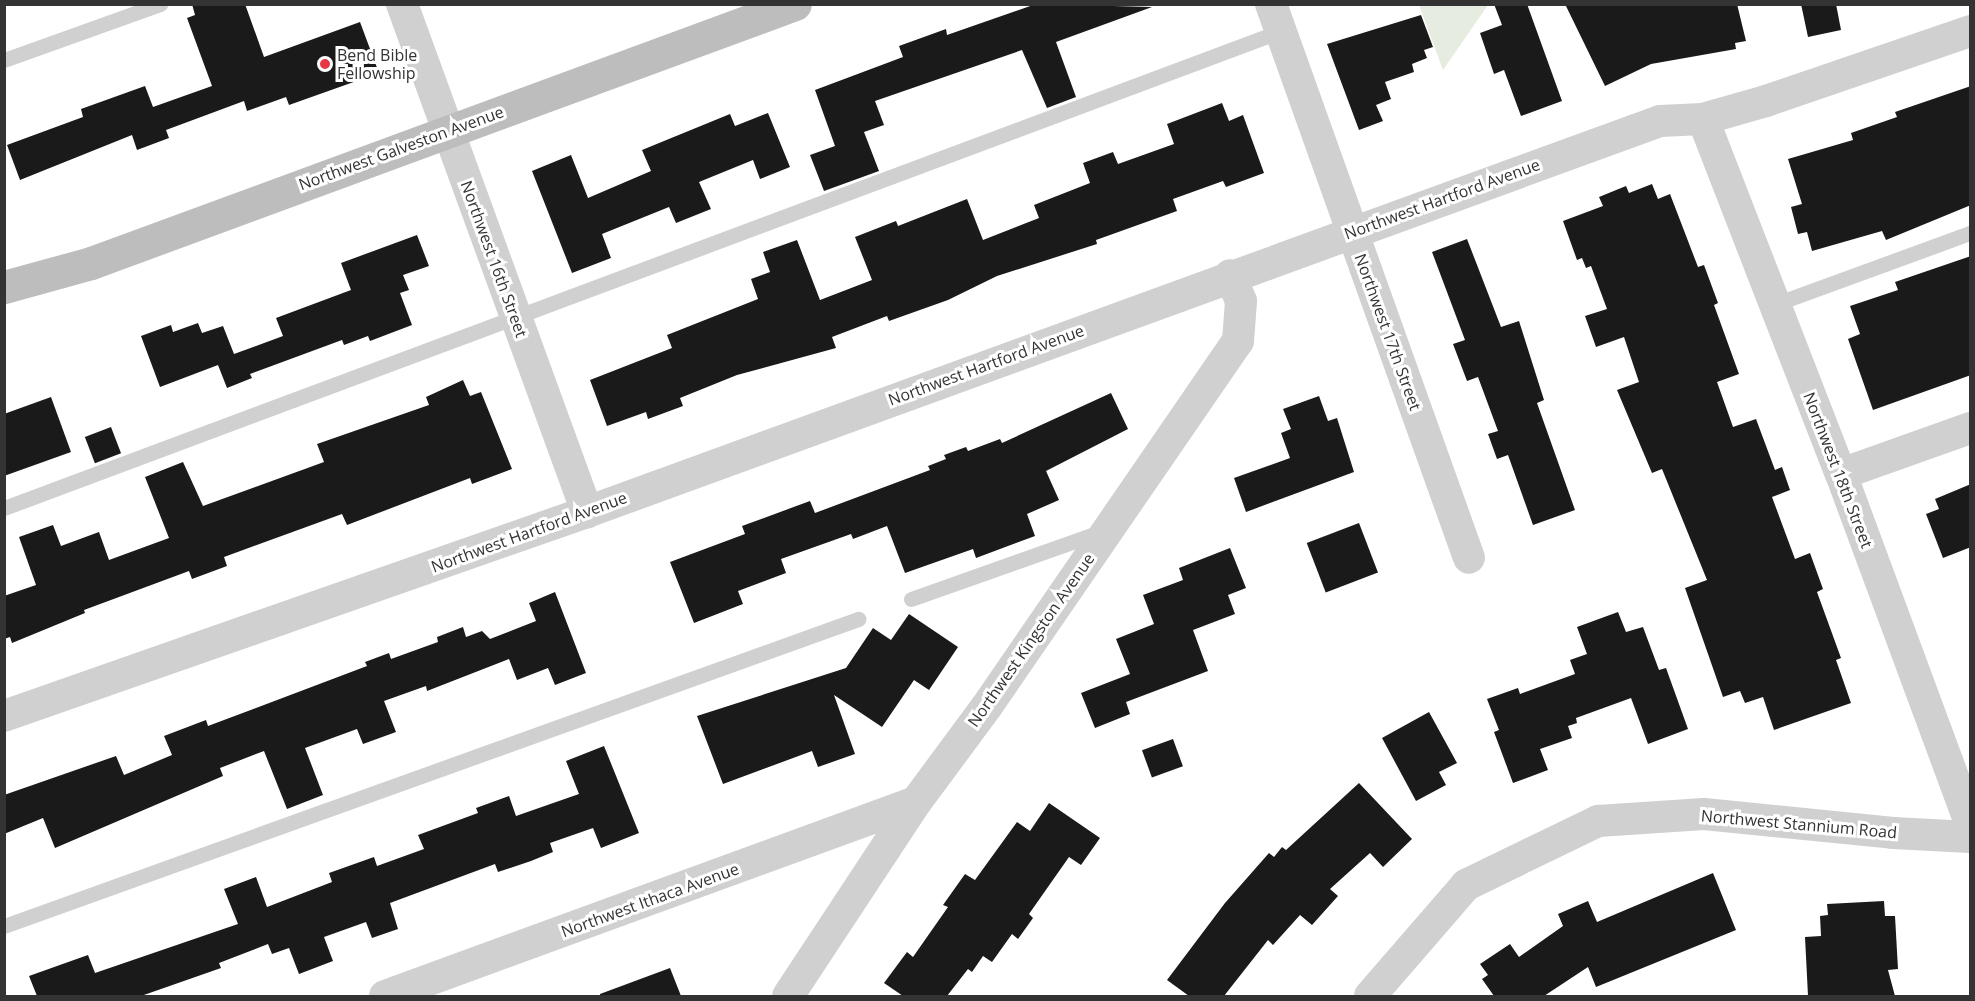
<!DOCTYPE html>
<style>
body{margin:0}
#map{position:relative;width:1975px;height:1001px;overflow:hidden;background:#fff;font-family:"Open Sans",sans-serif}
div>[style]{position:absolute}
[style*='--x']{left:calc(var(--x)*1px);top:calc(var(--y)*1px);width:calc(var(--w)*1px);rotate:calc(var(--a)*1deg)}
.green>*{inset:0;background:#e6ecdf}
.building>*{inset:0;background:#1a1a1a;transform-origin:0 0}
.lane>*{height:15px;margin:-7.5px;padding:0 7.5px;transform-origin:7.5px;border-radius:7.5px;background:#d0d0d0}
.street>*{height:32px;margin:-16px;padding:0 16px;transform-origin:16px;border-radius:16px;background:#d0d0d0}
.secondary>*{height:33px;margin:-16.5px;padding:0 16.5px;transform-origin:16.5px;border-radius:16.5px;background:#bdbdbd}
.dots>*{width:16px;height:16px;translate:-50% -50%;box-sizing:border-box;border:3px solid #fff;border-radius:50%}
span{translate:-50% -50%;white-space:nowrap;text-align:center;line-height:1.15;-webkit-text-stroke:6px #fff;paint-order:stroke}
.poi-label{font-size:16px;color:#333}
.left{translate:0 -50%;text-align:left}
.street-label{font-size:16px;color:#333}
.frame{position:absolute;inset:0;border:6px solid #333;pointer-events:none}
</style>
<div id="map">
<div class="green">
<i style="clip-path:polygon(1419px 5px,1488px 5px,1443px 70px)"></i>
</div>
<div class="building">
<i style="clip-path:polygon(192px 4px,245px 4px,264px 57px,360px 22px,379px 73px,289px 105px,286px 97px,247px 111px,244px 101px,166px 130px,169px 138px,137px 150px,132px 135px,20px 180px,7px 145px,83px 117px,81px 109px,145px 86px,153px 107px,212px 86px,187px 18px,195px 15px)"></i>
<i style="clip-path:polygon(1036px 4px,1152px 7px,1056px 42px,1076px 97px,1047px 108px,1022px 50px,875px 101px,884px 125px,864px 132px,879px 171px,824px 191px,810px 155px,835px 146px,815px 90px,903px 57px,899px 46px,946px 29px,947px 35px)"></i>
<i style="clip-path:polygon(1494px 4px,1527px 4px,1562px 101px,1521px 116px,1504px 70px,1494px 74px,1480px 33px,1502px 25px)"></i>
<i style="clip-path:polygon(1565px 4px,1737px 4px,1746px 41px,1735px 43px,1736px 49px,1651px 64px,1605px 86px)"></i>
<i style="clip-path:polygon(1801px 4px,1836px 4px,1841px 30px,1808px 37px)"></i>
<i style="clip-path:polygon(1421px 15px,1433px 47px,1424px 50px,1427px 58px,1412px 64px,1414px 72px,1385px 82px,1391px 99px,1376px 105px,1383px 121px,1359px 130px,1327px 44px)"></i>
<i style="clip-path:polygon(1971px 86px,1971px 205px,1886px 240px,1882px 231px,1812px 251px,1807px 232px,1798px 234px,1791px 207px,1802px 204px,1788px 159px,1853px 140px,1851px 133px,1897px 117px,1895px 112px)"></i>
<i style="clip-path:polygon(1222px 103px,1229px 121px,1243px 115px,1264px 173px,1226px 187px,1223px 181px,1173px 199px,1177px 211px,1096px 240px,1097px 244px,997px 276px,948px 300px,889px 321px,887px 316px,832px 337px,836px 348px,737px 375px,680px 398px,683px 406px,648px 419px,646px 412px,607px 426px,590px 380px,672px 348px,667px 335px,758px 299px,751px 279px,770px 272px,763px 252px,797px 240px,820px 300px,872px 280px,855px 237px,896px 221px,898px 226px,967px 199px,983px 240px,1039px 218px,1034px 205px,1090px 183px,1083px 163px,1113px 152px,1118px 164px,1174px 144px,1167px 124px)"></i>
<i style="clip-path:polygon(768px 113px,790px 167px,760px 179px,753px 160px,699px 182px,711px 209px,676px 223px,669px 207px,602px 234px,611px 258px,572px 273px,532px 171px,571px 155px,588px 198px,651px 171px,642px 150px,730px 114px,735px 126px)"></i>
<i style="clip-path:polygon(1652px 184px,1658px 199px,1670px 194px,1698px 267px,1704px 265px,1718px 303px,1714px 305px,1739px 374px,1717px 382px,1733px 427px,1756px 419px,1775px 470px,1782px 467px,1790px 490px,1772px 497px,1795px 559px,1810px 553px,1823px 589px,1817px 592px,1841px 658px,1836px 660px,1851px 703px,1774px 730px,1763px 697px,1745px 703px,1740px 691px,1723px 697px,1685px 588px,1707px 580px,1662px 469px,1652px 473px,1617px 390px,1639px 382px,1624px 337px,1596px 347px,1585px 316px,1607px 309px,1591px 266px,1586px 268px,1582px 258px,1577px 260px,1563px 221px,1603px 206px,1599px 197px,1626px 186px,1629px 193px)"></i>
<i style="clip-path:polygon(417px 235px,429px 266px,403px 275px,409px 290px,400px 293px,412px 325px,370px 341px,368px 336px,344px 345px,342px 340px,250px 374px,252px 378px,227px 388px,218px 365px,160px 387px,141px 336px,171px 325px,173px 332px,198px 323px,202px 333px,223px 326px,234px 354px,283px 336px,276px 318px,351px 290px,341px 263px)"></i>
<i style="clip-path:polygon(1467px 239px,1501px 327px,1519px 321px,1544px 400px,1537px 403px,1575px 510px,1533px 525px,1508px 455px,1497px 459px,1488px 434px,1498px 431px,1478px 377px,1467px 381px,1453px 344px,1465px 340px,1432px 252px)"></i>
<i style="clip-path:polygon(1971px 256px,1971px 375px,1873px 410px,1848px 339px,1860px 334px,1850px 306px,1898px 290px,1895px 282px)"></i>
<i style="clip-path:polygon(463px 380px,470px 396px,481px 392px,512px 469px,472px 484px,470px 478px,347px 525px,342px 514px,224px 557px,227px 566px,192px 579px,189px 571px,84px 610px,85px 613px,12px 643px,10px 637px,4px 639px,4px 596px,36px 585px,19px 537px,53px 525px,61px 546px,99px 532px,109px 560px,169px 538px,145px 477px,183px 462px,203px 506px,324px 462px,317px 444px,429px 405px,426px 397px)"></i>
<i style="clip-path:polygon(1111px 393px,1128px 429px,1046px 471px,1059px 500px,1027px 514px,1035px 536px,976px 558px,973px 549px,905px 573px,887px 526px,853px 539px,851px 534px,781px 559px,786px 573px,738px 591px,743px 604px,694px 623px,670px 562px,745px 534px,742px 526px,810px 501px,815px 513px,930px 470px,928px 466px,946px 459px,944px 455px,966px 447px,968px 451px,1000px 439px,1002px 443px)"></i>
<i style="clip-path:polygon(1319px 396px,1328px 421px,1337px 418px,1354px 472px,1246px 512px,1234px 478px,1290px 458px,1281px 433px,1291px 429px,1283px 409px)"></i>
<i style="clip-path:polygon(51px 397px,71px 452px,4px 476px,4px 414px)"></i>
<i style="left:111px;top:427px;width:28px;height:28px;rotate:69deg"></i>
<i style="clip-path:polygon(1971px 484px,1971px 547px,1943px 558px,1926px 514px,1939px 509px,1935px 499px)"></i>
<i style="left:1359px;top:523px;width:53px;height:56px;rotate:69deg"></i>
<i style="clip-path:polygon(1230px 548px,1246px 588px,1228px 595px,1235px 614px,1193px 630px,1208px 671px,1126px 702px,1130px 714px,1095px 728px,1081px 693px,1130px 674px,1116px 639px,1154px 624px,1143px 595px,1183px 580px,1179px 568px)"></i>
<i style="clip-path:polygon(555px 592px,586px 673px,555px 685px,548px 668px,517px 680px,509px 659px,427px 691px,426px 686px,384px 701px,396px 732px,363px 744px,357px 729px,305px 748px,323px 795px,287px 809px,264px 751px,220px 768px,223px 776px,55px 848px,43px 818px,4px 834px,4px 795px,116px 756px,124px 775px,172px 755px,164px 736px,206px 720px,208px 726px,367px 666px,365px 662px,389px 653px,391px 659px,438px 642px,437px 637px,463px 627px,466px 637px,482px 631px,490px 639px,536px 621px,529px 603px)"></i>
<i style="clip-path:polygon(1618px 612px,1626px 632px,1643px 627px,1659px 670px,1666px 668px,1688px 729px,1648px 744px,1631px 698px,1576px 718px,1577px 723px,1568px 726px,1572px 738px,1540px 749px,1548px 770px,1513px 783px,1494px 732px,1499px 730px,1487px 699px,1518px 688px,1520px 694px,1575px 674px,1570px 660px,1587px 654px,1577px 627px)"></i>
<i style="clip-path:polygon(909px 614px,958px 647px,929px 690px,914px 680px,882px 727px,834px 695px,855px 754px,818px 767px,812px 751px,723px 784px,697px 716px,846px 668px,873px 628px,891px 640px)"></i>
<i style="clip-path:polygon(1429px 712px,1457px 763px,1439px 772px,1446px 785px,1416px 801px,1382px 738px)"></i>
<i style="left:1173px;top:739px;width:29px;height:33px;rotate:70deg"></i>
<i style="clip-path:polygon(604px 746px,639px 833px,601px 848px,593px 828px,550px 843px,553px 852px,531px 861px,498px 872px,495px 864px,390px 903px,398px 929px,372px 938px,366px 922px,324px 937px,333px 961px,299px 974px,289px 948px,272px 954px,268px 944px,219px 963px,221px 968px,141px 996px,37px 996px,29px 976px,57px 966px,88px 955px,95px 973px,238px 924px,224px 889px,256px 877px,267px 907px,332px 882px,329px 873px,374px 857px,377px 866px,424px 849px,418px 835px,478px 813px,476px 808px,509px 796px,516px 816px,579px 794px,566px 761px)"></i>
<i style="clip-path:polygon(1359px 783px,1412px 839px,1383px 867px,1370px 853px,1330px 889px,1338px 896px,1312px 925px,1300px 915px,1273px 945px,1268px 940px,1224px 996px,1189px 996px,1167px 980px,1225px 903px,1269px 853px,1274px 857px,1282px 847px,1286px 850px)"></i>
<i style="clip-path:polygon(1049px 803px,1100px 838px,1081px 865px,1069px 857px,1029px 914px,1033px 918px,1018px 939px,1012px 934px,992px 962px,983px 956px,972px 972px,968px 969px,947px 996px,903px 996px,884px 983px,907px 952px,913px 957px,948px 907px,943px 905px,965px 874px,975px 880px,1017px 822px,1030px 831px)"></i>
<i style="clip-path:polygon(1713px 873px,1736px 930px,1596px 987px,1588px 967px,1544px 996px,1494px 996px,1482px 979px,1488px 975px,1480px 964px,1510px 944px,1519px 957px,1563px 926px,1558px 914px,1588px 901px,1597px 922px)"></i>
<i style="clip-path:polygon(1884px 901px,1885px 916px,1895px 916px,1898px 969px,1888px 970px,1895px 996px,1808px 996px,1805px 937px,1821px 936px,1820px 916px,1828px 915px,1827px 904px)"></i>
<i style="clip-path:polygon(670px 968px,681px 996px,600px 996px,600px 994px)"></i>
</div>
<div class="lane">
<i style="--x:4;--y:60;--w:166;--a:-19.7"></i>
<i style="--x:1773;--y:305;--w:210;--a:-20.1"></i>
<i style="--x:4;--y:508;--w:1363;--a:-20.48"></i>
<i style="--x:911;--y:599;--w:204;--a:-19.5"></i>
<i style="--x:4;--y:926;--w:908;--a:-19.77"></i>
</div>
<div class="street">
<i style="--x:402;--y:4;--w:541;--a:69.99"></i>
<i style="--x:1271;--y:4;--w:588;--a:70.33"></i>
<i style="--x:1703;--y:119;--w:381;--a:68.8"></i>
<i style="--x:1841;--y:474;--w:372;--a:69.7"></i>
<i style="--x:1841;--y:474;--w:137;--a:-19.6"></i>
<i style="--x:4;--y:716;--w:618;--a:-19.29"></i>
<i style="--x:587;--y:512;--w:1142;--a:-20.02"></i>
<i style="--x:1660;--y:121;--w:43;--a:-2.7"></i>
<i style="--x:1703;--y:119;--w:66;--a:-15.9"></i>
<i style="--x:1766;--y:101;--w:216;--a:-18.9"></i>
<i style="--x:385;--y:996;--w:565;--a:-20.07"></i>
<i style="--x:788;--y:996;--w:232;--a:-56.6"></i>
<i style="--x:916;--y:802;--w:119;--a:-53.5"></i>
<i style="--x:987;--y:706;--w:443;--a:-55.5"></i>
<i style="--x:1238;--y:341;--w:40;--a:-85.7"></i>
<i style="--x:1241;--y:301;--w:28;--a:-113"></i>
<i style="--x:1370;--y:996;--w:147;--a:-49.1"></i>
<i style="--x:1466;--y:885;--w:147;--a:-25.9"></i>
<i style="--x:1598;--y:821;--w:106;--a:-3.8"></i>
<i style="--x:1704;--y:814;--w:190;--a:5.7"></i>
<i style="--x:1893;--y:833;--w:77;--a:3"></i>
</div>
<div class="secondary">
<i style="--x:4;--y:287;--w:90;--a:-15.4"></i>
<i style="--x:91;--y:263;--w:750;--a:-20.2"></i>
</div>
<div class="dots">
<i style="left:325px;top:64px;background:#e63946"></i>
</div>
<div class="poi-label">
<span class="left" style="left:337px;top:64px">Bend Bible<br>Fellowship</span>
</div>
<div class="street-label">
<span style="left:401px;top:148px;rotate:-20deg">Northwest Galveston Avenue</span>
<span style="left:1442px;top:199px;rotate:-20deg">Northwest Hartford Avenue</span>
<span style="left:494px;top:259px;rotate:70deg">Northwest 16th Street</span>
<span style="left:1388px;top:332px;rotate:70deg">Northwest 17th Street</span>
<span style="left:986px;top:365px;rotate:-20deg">Northwest Hartford Avenue</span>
<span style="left:1838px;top:470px;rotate:69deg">Northwest 18th Street</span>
<span style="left:529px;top:532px;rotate:-20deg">Northwest Hartford Avenue</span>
<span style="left:1031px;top:640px;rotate:-55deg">Northwest Kingston Avenue</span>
<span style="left:1799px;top:824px;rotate:5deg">Northwest Stannium Road</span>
<span style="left:650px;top:900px;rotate:-20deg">Northwest Ithaca Avenue</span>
</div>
<div class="frame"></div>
</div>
